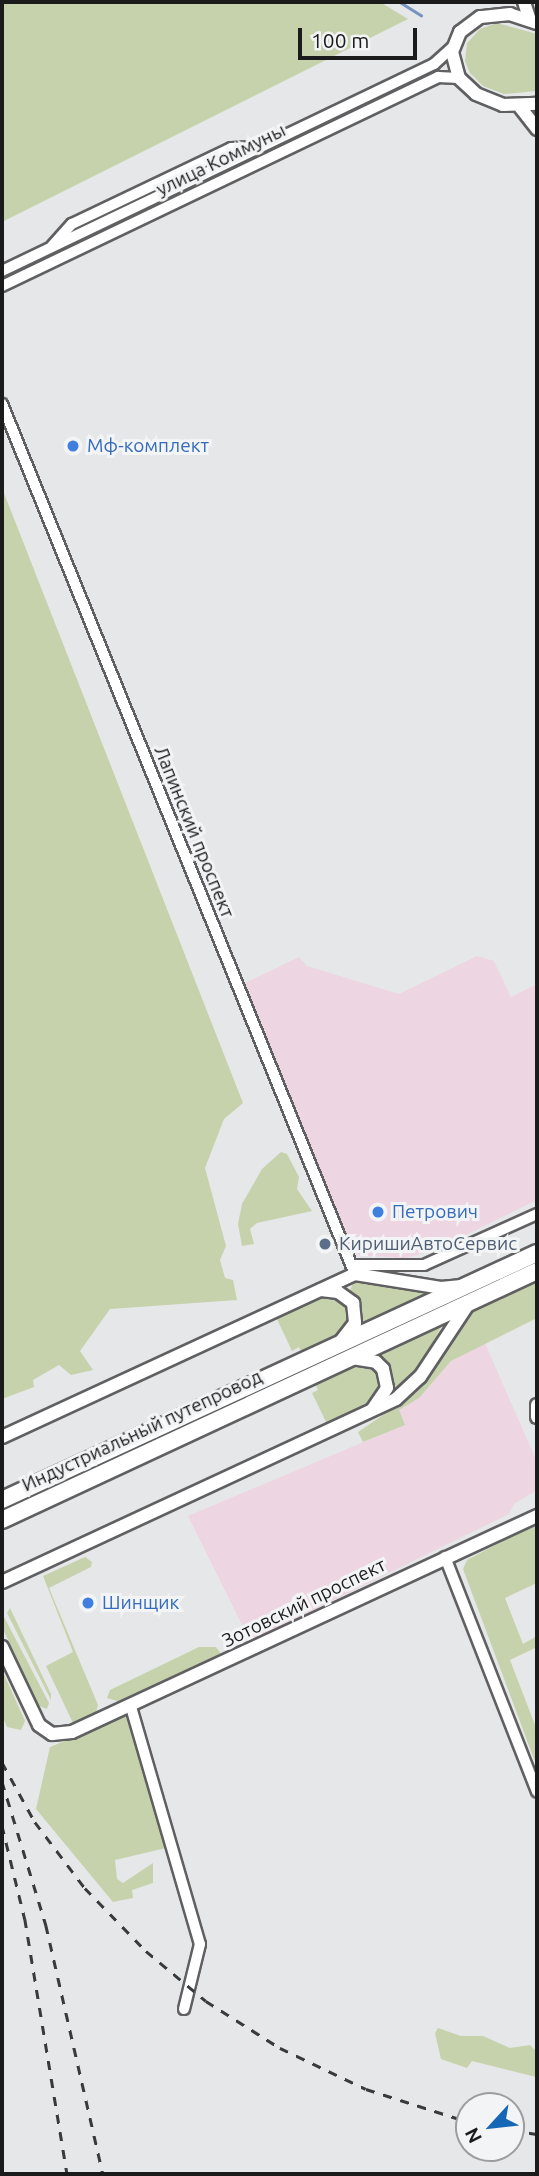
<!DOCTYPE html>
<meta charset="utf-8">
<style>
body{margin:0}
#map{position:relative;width:539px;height:2176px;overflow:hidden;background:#e6e7e8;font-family:Ubuntu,sans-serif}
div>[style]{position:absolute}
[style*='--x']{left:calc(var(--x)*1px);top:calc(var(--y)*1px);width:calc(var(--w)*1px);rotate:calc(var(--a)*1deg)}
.commercial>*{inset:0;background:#edd6e1}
.green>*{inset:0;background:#c6d2ac}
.stream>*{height:2.5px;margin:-1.25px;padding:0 1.25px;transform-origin:1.25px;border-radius:1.25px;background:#7592c1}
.roads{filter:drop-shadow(2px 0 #606062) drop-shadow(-2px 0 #606062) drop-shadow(0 2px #606062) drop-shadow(0 -2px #606062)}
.minor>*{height:10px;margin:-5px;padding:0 5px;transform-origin:5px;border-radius:5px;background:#fff}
.tertiary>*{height:12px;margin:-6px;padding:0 6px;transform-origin:6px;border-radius:6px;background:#fff}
.primary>*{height:16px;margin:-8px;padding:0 8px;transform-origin:8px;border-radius:8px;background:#fff}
.rail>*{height:2.5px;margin-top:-1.25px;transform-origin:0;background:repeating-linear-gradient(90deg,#393a3b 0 9px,transparent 0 18px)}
.dots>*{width:19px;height:19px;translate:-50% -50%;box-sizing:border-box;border:4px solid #f3f4f5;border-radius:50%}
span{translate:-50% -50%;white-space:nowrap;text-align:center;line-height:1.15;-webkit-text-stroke:6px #f3f4f5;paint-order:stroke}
.street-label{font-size:19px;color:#1b1b1c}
.shop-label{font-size:19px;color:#366cbe}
.left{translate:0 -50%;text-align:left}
.service-label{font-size:19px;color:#4e5e75}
.frame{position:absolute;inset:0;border:4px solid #1b1b1c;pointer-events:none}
.north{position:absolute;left:455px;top:2092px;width:70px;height:70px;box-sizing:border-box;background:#f3f4f5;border:2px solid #9d9d9e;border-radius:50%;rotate:243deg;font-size:19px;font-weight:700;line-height:28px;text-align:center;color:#1b1b1c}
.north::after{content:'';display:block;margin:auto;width:24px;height:32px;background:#1567b6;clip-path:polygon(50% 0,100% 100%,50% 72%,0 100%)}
.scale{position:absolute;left:298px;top:28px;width:119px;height:32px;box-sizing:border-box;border:4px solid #1b1b1c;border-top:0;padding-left:9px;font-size:21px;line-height:24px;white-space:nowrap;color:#1b1b1c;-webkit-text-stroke:5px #f3f4f5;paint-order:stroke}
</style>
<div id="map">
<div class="commercial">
<i style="clip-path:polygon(477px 956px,494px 961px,511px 997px,537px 984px,537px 1200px,433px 1251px,405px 1258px,358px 1255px,347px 1240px,243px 984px,299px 957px,307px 966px,399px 994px)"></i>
<i style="clip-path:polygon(485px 1343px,537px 1462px,537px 1490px,514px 1504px,509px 1514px,250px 1641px,188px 1516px,404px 1425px,398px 1410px,419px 1398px,451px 1361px)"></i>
</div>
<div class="green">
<i style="clip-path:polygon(2px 2px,380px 2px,408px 19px,2px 222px)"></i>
<i style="clip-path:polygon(497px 23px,537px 34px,536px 91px,504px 94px,483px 86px,470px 73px,465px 61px,467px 43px,480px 29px)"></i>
<i style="clip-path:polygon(2px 488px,243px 1103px,224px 1119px,205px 1168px,226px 1246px,220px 1260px,225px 1278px,233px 1280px,237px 1300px,110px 1309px,80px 1351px,93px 1370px,71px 1375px,59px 1365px,33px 1380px,34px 1387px,2px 1399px)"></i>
<i style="clip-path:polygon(281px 1152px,287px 1154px,299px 1177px,297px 1189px,312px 1211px,257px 1223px,250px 1229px,254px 1244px,242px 1246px,238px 1224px,242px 1204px,262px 1169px)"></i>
<i style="clip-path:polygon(537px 1278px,537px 1318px,451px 1361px,419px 1398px,399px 1410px,405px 1425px,363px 1442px,358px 1432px,417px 1392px,467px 1310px)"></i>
<i style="clip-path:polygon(355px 1280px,426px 1290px,428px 1293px,363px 1324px,350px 1290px)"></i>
<i style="clip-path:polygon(324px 1296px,334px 1296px,347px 1305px,350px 1320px,340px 1335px,302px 1354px,299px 1347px,292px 1351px,277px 1319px)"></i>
<i style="clip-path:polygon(443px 1323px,415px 1379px,392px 1395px,391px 1374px,378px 1353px)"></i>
<i style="clip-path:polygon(356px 1363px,376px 1369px,383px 1382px,373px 1403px,327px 1424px,312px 1393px,318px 1390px,315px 1383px)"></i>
<i style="clip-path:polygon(537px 1523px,537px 1583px,505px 1598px,523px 1644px,537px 1636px,537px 1647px,510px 1660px,537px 1730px,537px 1767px,463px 1569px,467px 1560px)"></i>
<i style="clip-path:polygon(85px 1557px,92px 1562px,91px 1567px,49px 1588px,98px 1705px,96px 1713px,73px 1723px,46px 1666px,73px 1652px,43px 1576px)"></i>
<i style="clip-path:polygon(10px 1608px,51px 1694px,51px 1700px,7px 1613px)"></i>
<i style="clip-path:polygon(2px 1613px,49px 1703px,47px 1709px,39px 1706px,2px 1627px)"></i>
<i style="clip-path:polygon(199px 1647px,216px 1647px,221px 1654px,121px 1702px,107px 1698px,110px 1690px)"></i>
<i style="clip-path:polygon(2px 1670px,25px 1721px,21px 1730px,7px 1727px,2px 1715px)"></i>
<i style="clip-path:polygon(126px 1716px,132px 1718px,166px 1848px,115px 1860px,117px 1879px,123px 1883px,153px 1863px,153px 1883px,132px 1890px,133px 1898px,113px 1902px,36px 1809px,50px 1747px)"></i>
<i style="clip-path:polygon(438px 2028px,461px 2036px,483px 2036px,510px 2048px,530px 2045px,537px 2052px,536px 2077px,472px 2061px,467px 2068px,441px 2059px,435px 2033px)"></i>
</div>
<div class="stream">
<i style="--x:400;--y:2;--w:25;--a:32"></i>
</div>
<div class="roads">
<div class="minor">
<i style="--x:52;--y:246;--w:30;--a:-48"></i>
<i style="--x:72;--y:224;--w:176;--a:-25.5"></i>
<i style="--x:231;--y:148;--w:30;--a:-2"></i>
<i style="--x:2;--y:271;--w:479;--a:-25.6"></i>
<i style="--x:434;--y:64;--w:25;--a:-42"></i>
<i style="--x:2;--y:286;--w:484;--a:-25.6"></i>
<i style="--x:438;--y:77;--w:21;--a:3"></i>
<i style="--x:2;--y:404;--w:939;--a:67.92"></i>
<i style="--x:352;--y:1265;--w:72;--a:0"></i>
<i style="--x:424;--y:1265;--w:124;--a:-24.3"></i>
<i style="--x:445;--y:1557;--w:252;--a:68.6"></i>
<i style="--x:131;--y:1707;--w:247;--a:73.8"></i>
<i style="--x:200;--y:1944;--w:67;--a:103.8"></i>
</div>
<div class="tertiary">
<i style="--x:524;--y:2;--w:19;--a:72"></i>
<i style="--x:537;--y:23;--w:28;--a:-162"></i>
<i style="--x:510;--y:14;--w:30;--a:174"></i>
<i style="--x:480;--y:17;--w:25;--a:143"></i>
<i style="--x:460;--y:32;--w:22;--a:112"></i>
<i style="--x:452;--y:52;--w:27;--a:75"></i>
<i style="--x:459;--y:78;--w:23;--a:43"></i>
<i style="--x:476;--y:94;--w:29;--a:22"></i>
<i style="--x:503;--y:105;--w:34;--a:-2"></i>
<i style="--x:520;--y:107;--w:28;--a:52"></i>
<i style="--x:321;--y:1290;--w:17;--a:7"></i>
<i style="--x:338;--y:1292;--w:19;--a:36"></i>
<i style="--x:353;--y:1303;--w:20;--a:84"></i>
<i style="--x:355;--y:1323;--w:23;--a:128"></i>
<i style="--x:352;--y:1358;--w:24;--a:9"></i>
<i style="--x:376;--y:1362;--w:10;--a:45"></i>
<i style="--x:383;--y:1369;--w:19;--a:78"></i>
<i style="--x:387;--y:1388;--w:25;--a:124"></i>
<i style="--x:537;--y:1405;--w:12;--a:90"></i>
<i style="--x:2;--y:1437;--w:389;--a:-24.8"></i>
<i style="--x:355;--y:1274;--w:87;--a:9.2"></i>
<i style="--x:441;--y:1288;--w:18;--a:-6"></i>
<i style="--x:2;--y:1582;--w:434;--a:-24.9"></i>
<i style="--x:396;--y:1399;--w:33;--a:-43"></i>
<i style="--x:420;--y:1377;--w:85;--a:-56.5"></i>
<i style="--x:2;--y:1647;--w:86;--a:64.6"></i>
<i style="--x:39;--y:1725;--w:16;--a:35"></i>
<i style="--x:52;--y:1734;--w:20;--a:-6"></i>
<i style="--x:72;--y:1732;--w:513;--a:-24.92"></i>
</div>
<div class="primary">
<i style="--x:2;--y:1500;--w:589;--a:-24.78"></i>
<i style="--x:2;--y:1520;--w:590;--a:-24.96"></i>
</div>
</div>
<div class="rail">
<i style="--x:2;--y:1762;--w:68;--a:61.2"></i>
<i style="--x:35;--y:1822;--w:83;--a:52.9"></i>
<i style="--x:85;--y:1888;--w:88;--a:45.9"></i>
<i style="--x:146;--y:1951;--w:78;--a:39.8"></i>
<i style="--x:206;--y:2001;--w:88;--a:32.4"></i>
<i style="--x:280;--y:2048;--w:95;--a:25.5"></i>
<i style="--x:366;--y:2089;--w:108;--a:17.8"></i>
<i style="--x:2;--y:1781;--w:151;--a:73"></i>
<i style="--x:46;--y:1925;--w:255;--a:77.1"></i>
<i style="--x:2;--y:1825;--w:97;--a:76.3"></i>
<i style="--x:25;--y:1919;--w:258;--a:80.6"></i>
<i style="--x:511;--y:2130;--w:26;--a:9"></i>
</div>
<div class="dots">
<i style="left:73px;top:446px;background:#3f7fe0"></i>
<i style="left:378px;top:1212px;background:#3f7fe0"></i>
<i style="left:325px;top:1244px;background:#5c6f8a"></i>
<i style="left:88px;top:1603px;background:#3f7fe0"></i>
</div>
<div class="street-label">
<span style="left:221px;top:160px;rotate:-26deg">улица Коммуны</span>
<span style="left:194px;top:832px;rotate:68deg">Лапинский проспект</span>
<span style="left:142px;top:1431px;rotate:-25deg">Индустриальный путепровод</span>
<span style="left:304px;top:1603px;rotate:-26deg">Зотовский проспект</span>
</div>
<div class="shop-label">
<span class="left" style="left:87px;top:446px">Мф-комплект</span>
<span class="left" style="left:392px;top:1212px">Петрович</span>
<span class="left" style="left:102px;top:1603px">Шинщик</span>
</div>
<div class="service-label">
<span class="left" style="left:339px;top:1244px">КиришиАвтоСервис</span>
</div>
<div class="frame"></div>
<div class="north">N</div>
<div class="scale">100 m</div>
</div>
